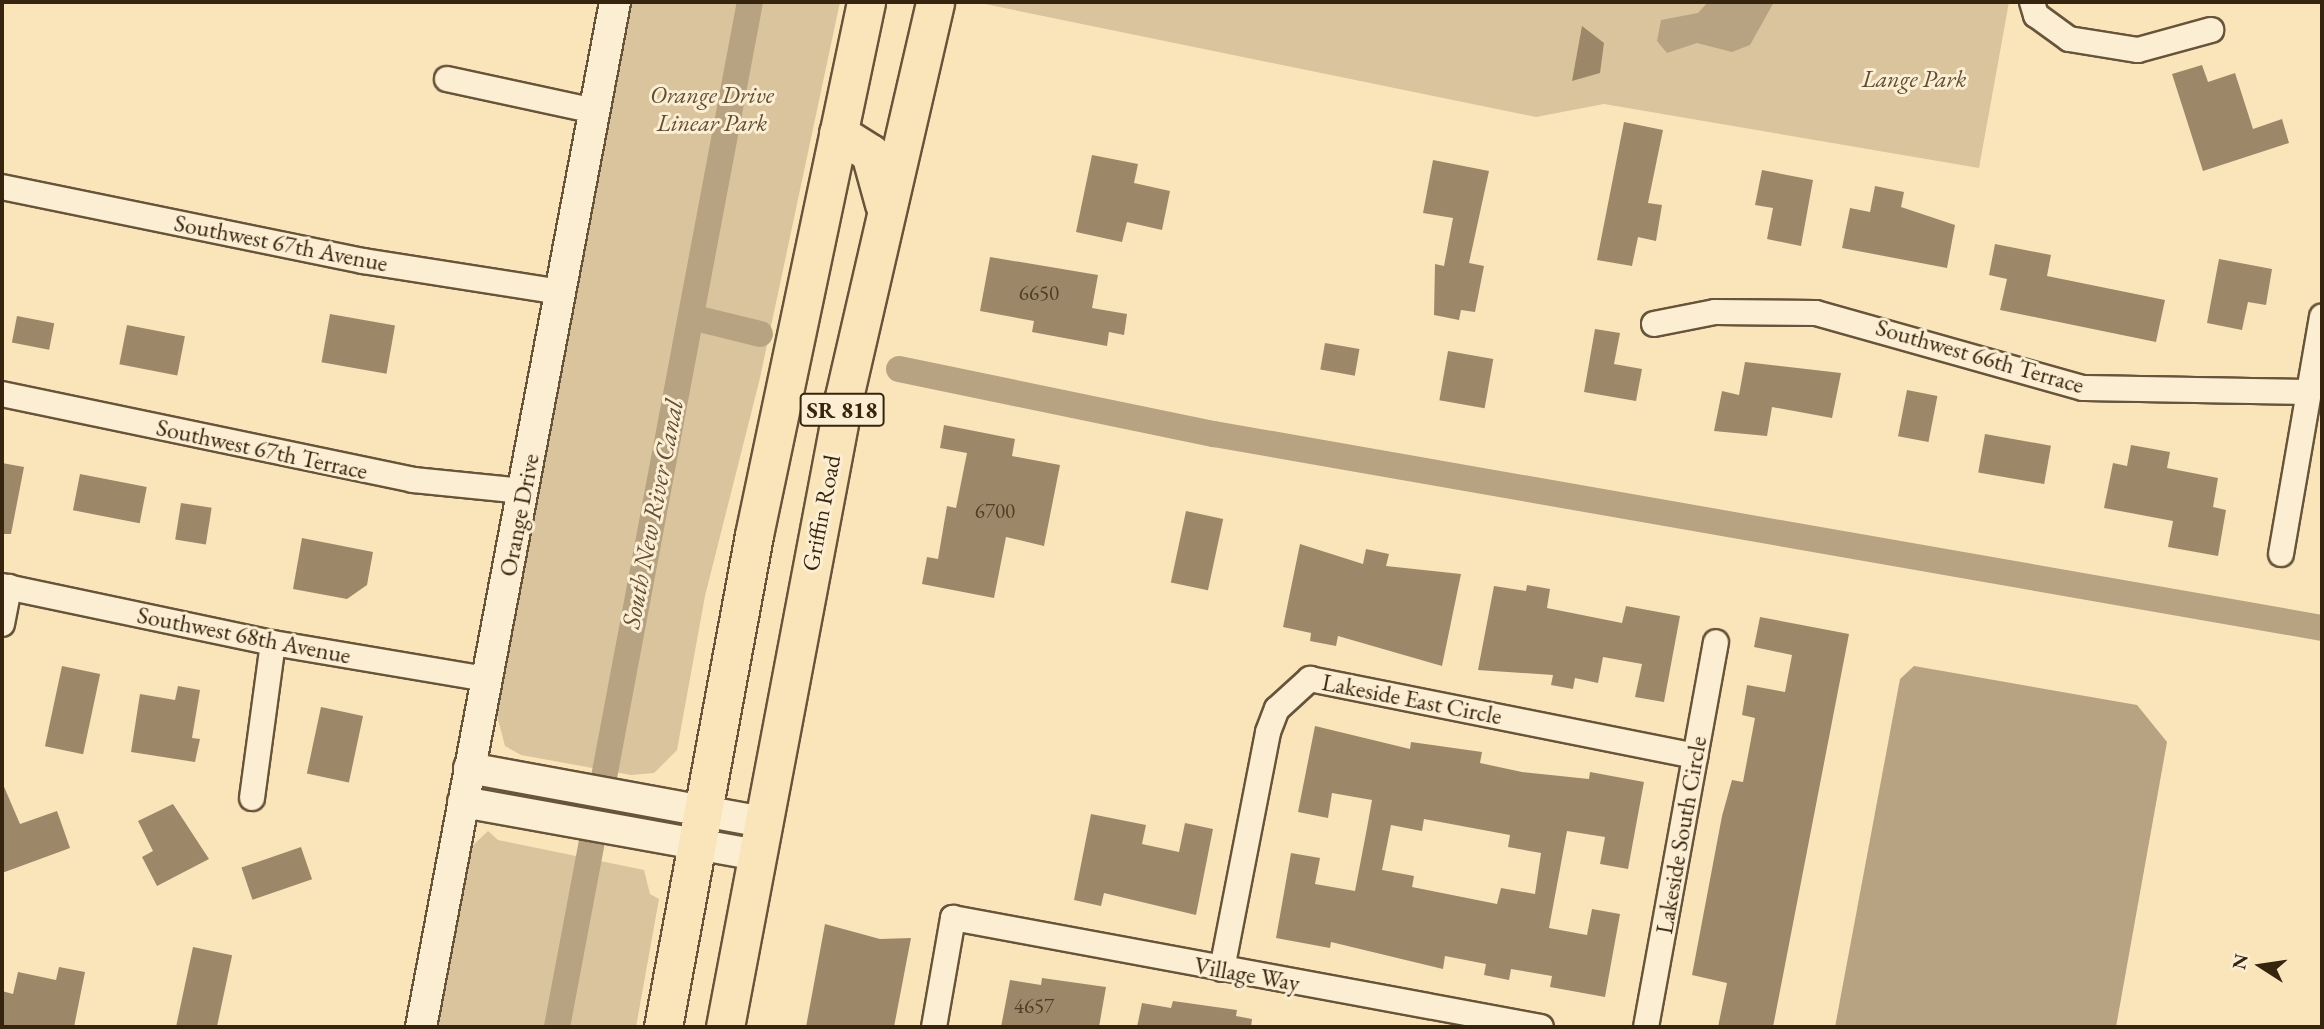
<!DOCTYPE html>
<style>
body{margin:0}
#map{position:relative;width:2324px;height:1029px;overflow:hidden;background:#fae5bb;font-family:"EB Garamond",serif}
div>[style]{position:absolute}
[style*='--x']{left:calc(var(--x)*1px);top:calc(var(--y)*1px);width:calc(var(--w)*1px);rotate:calc(var(--a)*1deg)}
.green>*{inset:0;background:#d9c49e}
.water>*{inset:0;background:#b7a381}
.canal>*{height:26px;margin:-13px;padding:0 13px;transform-origin:13px;border-radius:13px;background:#b7a381}
.building>*{inset:0;background:#9c8868;transform-origin:0 0}
.roads{filter:drop-shadow(2px 0 #67543a) drop-shadow(-2px 0 #67543a) drop-shadow(0 2px #67543a) drop-shadow(0 -2px #67543a)}
.minor>*{height:24px;margin:-12px;padding:0 12px;transform-origin:12px;border-radius:12px;background:#fceed3}
.tertiary>*{height:30px;margin:-15px;padding:0 15px;transform-origin:15px;border-radius:15px;background:#fceed3}
.primary>*{height:37px;margin:-18.5px;padding:0 18.5px;transform-origin:18.5px;border-radius:18.5px;background:#fae5bb}
span{translate:-50% -50%;white-space:nowrap;text-align:center;line-height:1.15;-webkit-text-stroke:6px #fceed3;paint-order:stroke}
.number-label{font-size:21px;color:#503d25}
.number-label span{-webkit-text-stroke-width:0}
.shield-label span{padding:2px 5px;background:#fceed3;border:2px solid;border-radius:5px;-webkit-text-stroke-width:0}
.shield-label{font-size:23px;color:#36240f;font-weight:700}
.park-label{font-size:24px;color:#5f4c33;font-style:italic}
.street-label{font-size:24px;color:#36240f}
.water-label{font-size:26px;color:#635037;font-style:italic}
.frame{position:absolute;inset:0;border:4px solid #36240f;pointer-events:none}
.north{position:absolute;left:2226px;top:931px;width:70px;height:70px;-webkit-text-stroke:5px #fceed3;paint-order:stroke;rotate:282deg;font-size:19px;font-weight:700;line-height:28px;text-align:center;color:#36240f}
.north::after{content:'';display:block;margin:auto;width:24px;height:32px;background:#36240f;clip-path:polygon(50% 0,100% 100%,50% 72%,0 100%)}
</style>
<div id="map">
<div class="green">
<i style="clip-path:polygon(627px 2px,840px 2px,760px 378px,705px 596px,677px 750px,654px 773px,631px 775px,521px 755px,505px 746px,496px 712px)"></i>
<i style="clip-path:polygon(975px 2px,2009px 2px,1979px 168px,1604px 104px,1536px 117px)"></i>
<i style="clip-path:polygon(488px 831px,498px 840px,644px 870px,650px 894px,659px 899px,636px 1027px,432px 1027px,470px 848px)"></i>
</div>
<div class="water">
<i style="clip-path:polygon(1708px 2px,1774px 2px,1750px 45px,1732px 52px,1697px 43px,1667px 53px,1657px 41px,1661px 20px,1698px 13px)"></i>
<i style="clip-path:polygon(1914px 666px,2137px 705px,2167px 742px,2116px 1027px,1835px 1027px,1900px 679px)"></i>
</div>
<div class="canal">
<i style="--x:691;--y:317;--w:71;--a:13.8"></i>
<i style="--x:899;--y:369;--w:322;--a:11.7"></i>
<i style="--x:1214;--y:434;--w:1125;--a:9.93"></i>
<i style="--x:557;--y:1027;--w:1043;--a:-79.34"></i>
</div>
<div class="building">
<i style="clip-path:polygon(1582px 26px,1604px 43px,1600px 73px,1572px 81px)"></i>
<i style="clip-path:polygon(2202px 65px,2208px 82px,2235px 73px,2253px 129px,2282px 119px,2289px 143px,2203px 171px,2172px 74px)"></i>
<i style="clip-path:polygon(1624px 122px,1663px 130px,1648px 203px,1662px 205px,1656px 241px,1638px 237px,1632px 266px,1597px 260px)"></i>
<i style="clip-path:polygon(1092px 155px,1138px 164px,1134px 183px,1170px 191px,1162px 230px,1127px 222px,1122px 242px,1076px 232px)"></i>
<i style="clip-path:polygon(1433px 160px,1489px 171px,1469px 263px,1484px 266px,1475px 312px,1461px 310px,1459px 320px,1434px 315px,1435px 264px,1444px 266px,1453px 218px,1423px 213px)"></i>
<i style="clip-path:polygon(1762px 170px,1813px 180px,1801px 246px,1767px 239px,1773px 208px,1755px 205px)"></i>
<i style="clip-path:polygon(1875px 186px,1904px 192px,1901px 207px,1955px 225px,1947px 268px,1842px 248px,1850px 208px,1870px 212px)"></i>
<i style="clip-path:polygon(1995px 244px,2051px 255px,2047px 276px,2165px 300px,2156px 342px,2000px 310px,2007px 279px,1989px 275px)"></i>
<i style="clip-path:polygon(990px 257px,1098px 275px,1092px 308px,1127px 314px,1124px 335px,1109px 332px,1107px 346px,1032px 332px,1034px 321px,980px 311px)"></i>
<i style="clip-path:polygon(2219px 259px,2272px 269px,2266px 305px,2248px 302px,2242px 330px,2207px 323px)"></i>
<i style="left:330px;top:314px;width:66px;height:49px;rotate:10deg"></i>
<i style="left:17px;top:316px;width:38px;height:27px;rotate:11deg"></i>
<i style="left:127px;top:325px;width:59px;height:40px;rotate:11deg"></i>
<i style="clip-path:polygon(1595px 329px,1620px 333px,1614px 364px,1642px 369px,1636px 401px,1584px 392px)"></i>
<i style="left:1325px;top:343px;width:35px;height:27px;rotate:10deg"></i>
<i style="left:1448px;top:351px;width:46px;height:50px;rotate:10deg"></i>
<i style="clip-path:polygon(1745px 362px,1841px 373px,1832px 418px,1772px 407px,1767px 436px,1714px 431px,1722px 391px,1739px 395px)"></i>
<i style="left:1907px;top:390px;width:31px;height:47px;rotate:11deg"></i>
<i style="clip-path:polygon(944px 425px,1015px 439px,1012px 456px,1060px 465px,1044px 546px,1006px 537px,994px 598px,922px 584px,927px 557px,938px 559px,947px 506px,956px 508px,967px 453px,940px 448px)"></i>
<i style="left:1985px;top:434px;width:67px;height:39px;rotate:10deg"></i>
<i style="clip-path:polygon(2131px 445px,2170px 452px,2167px 468px,2218px 478px,2213px 507px,2226px 510px,2218px 556px,2168px 547px,2173px 521px,2104px 508px,2113px 463px,2127px 466px)"></i>
<i style="clip-path:polygon(2px 463px,24px 467px,11px 534px,2px 534px)"></i>
<i style="left:80px;top:474px;width:68px;height:37px;rotate:11deg"></i>
<i style="left:181px;top:503px;width:31px;height:37px;rotate:9deg"></i>
<i style="left:1186px;top:511px;width:38px;height:73px;rotate:12deg"></i>
<i style="clip-path:polygon(302px 538px,373px 552px,367px 585px,347px 599px,293px 589px)"></i>
<i style="clip-path:polygon(1300px 544px,1363px 564px,1366px 549px,1389px 554px,1386px 566px,1461px 574px,1442px 666px,1338px 636px,1336px 646px,1310px 641px,1311px 633px,1283px 627px)"></i>
<i style="clip-path:polygon(1527px 585px,1550px 589px,1547px 608px,1622px 623px,1626px 606px,1680px 616px,1664px 702px,1635px 697px,1642px 664px,1603px 657px,1598px 683px,1575px 678px,1573px 689px,1551px 685px,1553px 675px,1478px 670px,1494px 586px,1526px 591px)"></i>
<i style="clip-path:polygon(1760px 617px,1849px 634px,1773px 1027px,1718px 1027px,1727px 983px,1692px 975px,1722px 816px,1732px 780px,1743px 782px,1755px 718px,1742px 715px,1747px 685px,1785px 692px,1792px 655px,1754px 647px)"></i>
<i style="left:62px;top:666px;width:39px;height:82px;rotate:12deg"></i>
<i style="clip-path:polygon(178px 686px,200px 690px,192px 738px,200px 739px,195px 762px,131px 752px,140px 694px,175px 700px)"></i>
<i style="left:321px;top:707px;width:43px;height:68px;rotate:12deg"></i>
<i style="clip-path:polygon(evenodd,1315px 726px,1410px 749px,1411px 742px,1482px 752px,1480px 763px,1522px 772px,1589px 779px,1590px 772px,1644px 782px,1628px 869px,1600px 864px,1605px 837px,1567px 831px,1549px 928px,1587px 935px,1592px 909px,1620px 914px,1605px 997px,1550px 987px,1552px 976px,1511px 969px,1509px 980px,1484px 975px,1486px 964px,1445px 956px,1443px 969px,1331px 942px,1330px 948px,1276px 938px,1291px 853px,1320px 858px,1315px 884px,1355px 891px,1367px 828px,1372px 800px,1332px 793px,1328px 818px,1298px 812px,1315px 726px,1424px 819px,1510px 835px,1508px 847px,1541px 853px,1535px 894px,1501px 888px,1497px 904px,1412px 887px,1414px 876px,1382px 870px,1391px 825px,1422px 831px,1424px 819px)"></i>
<i style="clip-path:polygon(2px 782px,20px 824px,57px 811px,70px 848px,2px 873px)"></i>
<i style="clip-path:polygon(173px 804px,209px 859px,157px 886px,142px 857px,153px 851px,138px 821px)"></i>
<i style="clip-path:polygon(1091px 814px,1146px 825px,1142px 844px,1179px 852px,1185px 823px,1213px 829px,1196px 915px,1104px 893px,1101px 906px,1074px 900px)"></i>
<i style="left:301px;top:847px;width:34px;height:63px;rotate:71deg"></i>
<i style="clip-path:polygon(825px 924px,880px 939px,911px 938px,894px 1027px,806px 1027px)"></i>
<i style="left:193px;top:947px;width:40px;height:81px;rotate:12deg"></i>
<i style="clip-path:polygon(59px 967px,85px 972px,74px 1027px,4px 1027px,2px 991px,13px 994px,18px 972px,56px 980px)"></i>
<i style="clip-path:polygon(1042px 978px,1106px 987px,1099px 1027px,1001px 1027px,1010px 980px,1041px 985px)"></i>
<i style="clip-path:polygon(1173px 1001px,1237px 1010px,1236px 1016px,1252px 1019px,1251px 1027px,1137px 1027px,1142px 1003px,1171px 1008px)"></i>
</div>
<div class="roads">
<div class="minor">
<i style="--x:2032;--y:2;--w:14;--a:73"></i>
<i style="--x:2036;--y:15;--w:41;--a:36"></i>
<i style="--x:2069;--y:39;--w:70;--a:9.1"></i>
<i style="--x:2138;--y:50;--w:76;--a:-15.3"></i>
<i style="--x:447;--y:79;--w:151;--a:12.2"></i>
<i style="--x:2;--y:187;--w:369;--a:11.6"></i>
<i style="--x:363;--y:261;--w:200;--a:8.9"></i>
<i style="--x:1654;--y:324;--w:62;--a:-11.1"></i>
<i style="--x:1715;--y:312;--w:101;--a:0.6"></i>
<i style="--x:1816;--y:313;--w:277;--a:15.7"></i>
<i style="--x:2083;--y:388;--w:226;--a:1"></i>
<i style="--x:2;--y:394;--w:420;--a:11.8"></i>
<i style="--x:413;--y:480;--w:111;--a:5.7"></i>
<i style="--x:2281;--y:554;--w:241;--a:-80.2"></i>
<i style="--x:2;--y:586;--w:277;--a:11.9"></i>
<i style="--x:273;--y:643;--w:216;--a:9.6"></i>
<i style="--x:2;--y:624;--w:38;--a:-79"></i>
<i style="--x:252;--y:798;--w:156;--a:-82.3"></i>
<i style="--x:1222;--y:969;--w:241;--a:-79"></i>
<i style="--x:1268;--y:732;--w:25;--a:-69"></i>
<i style="--x:1277;--y:709;--w:45;--a:-42.3"></i>
<i style="--x:1310;--y:679;--w:393;--a:11.3"></i>
<i style="--x:934;--y:1027;--w:111;--a:-80.1"></i>
<i style="--x:953;--y:918;--w:598;--a:10.5"></i>
<i style="--x:1646;--y:1027;--w:391;--a:-79.7"></i>
</div>
<div class="tertiary">
<i style="--x:469;--y:768;--w:299;--a:10.4"></i>
<i style="--x:463;--y:802;--w:299;--a:10.2"></i>
<i style="--x:421;--y:1027;--w:1043;--a:-79.28"></i>
</div>
<div class="primary">
<i style="--x:838;--y:133;--w:38;--a:32"></i>
<i style="--x:870;--y:153;--w:53;--a:74.6"></i>
<i style="--x:663;--y:1027;--w:500;--a:-79.52"></i>
<i style="--x:754;--y:535;--w:545;--a:-78.13"></i>
<i style="--x:725;--y:1027;--w:641;--a:-79.3"></i>
<i style="--x:844;--y:397;--w:405;--a:-77"></i>
</div>
</div>
<div class="number-label">
<span style="left:1039px;top:293px">6650</span>
<span style="left:995px;top:511px">6700</span>
<span style="left:1034px;top:1006px">4657</span>
</div>
<div class="shield-label">
<span style="left:842px;top:410px">SR 818</span>
</div>
<div class="park-label">
<span style="left:1914px;top:79px">Lange Park</span>
<span style="left:712px;top:109px">Orange Drive<br>Linear Park</span>
</div>
<div class="street-label">
<span style="left:281px;top:243px;rotate:11deg">Southwest 67th Avenue</span>
<span style="left:1980px;top:356px;rotate:16deg">Southwest 66th Terrace</span>
<span style="left:262px;top:449px;rotate:12deg">Southwest 67th Terrace</span>
<span style="left:821px;top:513px;rotate:-79deg">Griffin Road</span>
<span style="left:519px;top:515px;rotate:-79deg">Orange Drive</span>
<span style="left:244px;top:635px;rotate:11deg">Southwest 68th Avenue</span>
<span style="left:1412px;top:699px;rotate:11deg">Lakeside East Circle</span>
<span style="left:1681px;top:835px;rotate:-80deg">Lakeside South Circle</span>
<span style="left:1247px;top:974px;rotate:10deg">Village Way</span>
</div>
<div class="water-label">
<span style="left:653px;top:514px;rotate:-79deg">South New River Canal</span>
</div>
<div class="frame"></div>
<div class="north">N</div>
</div>
